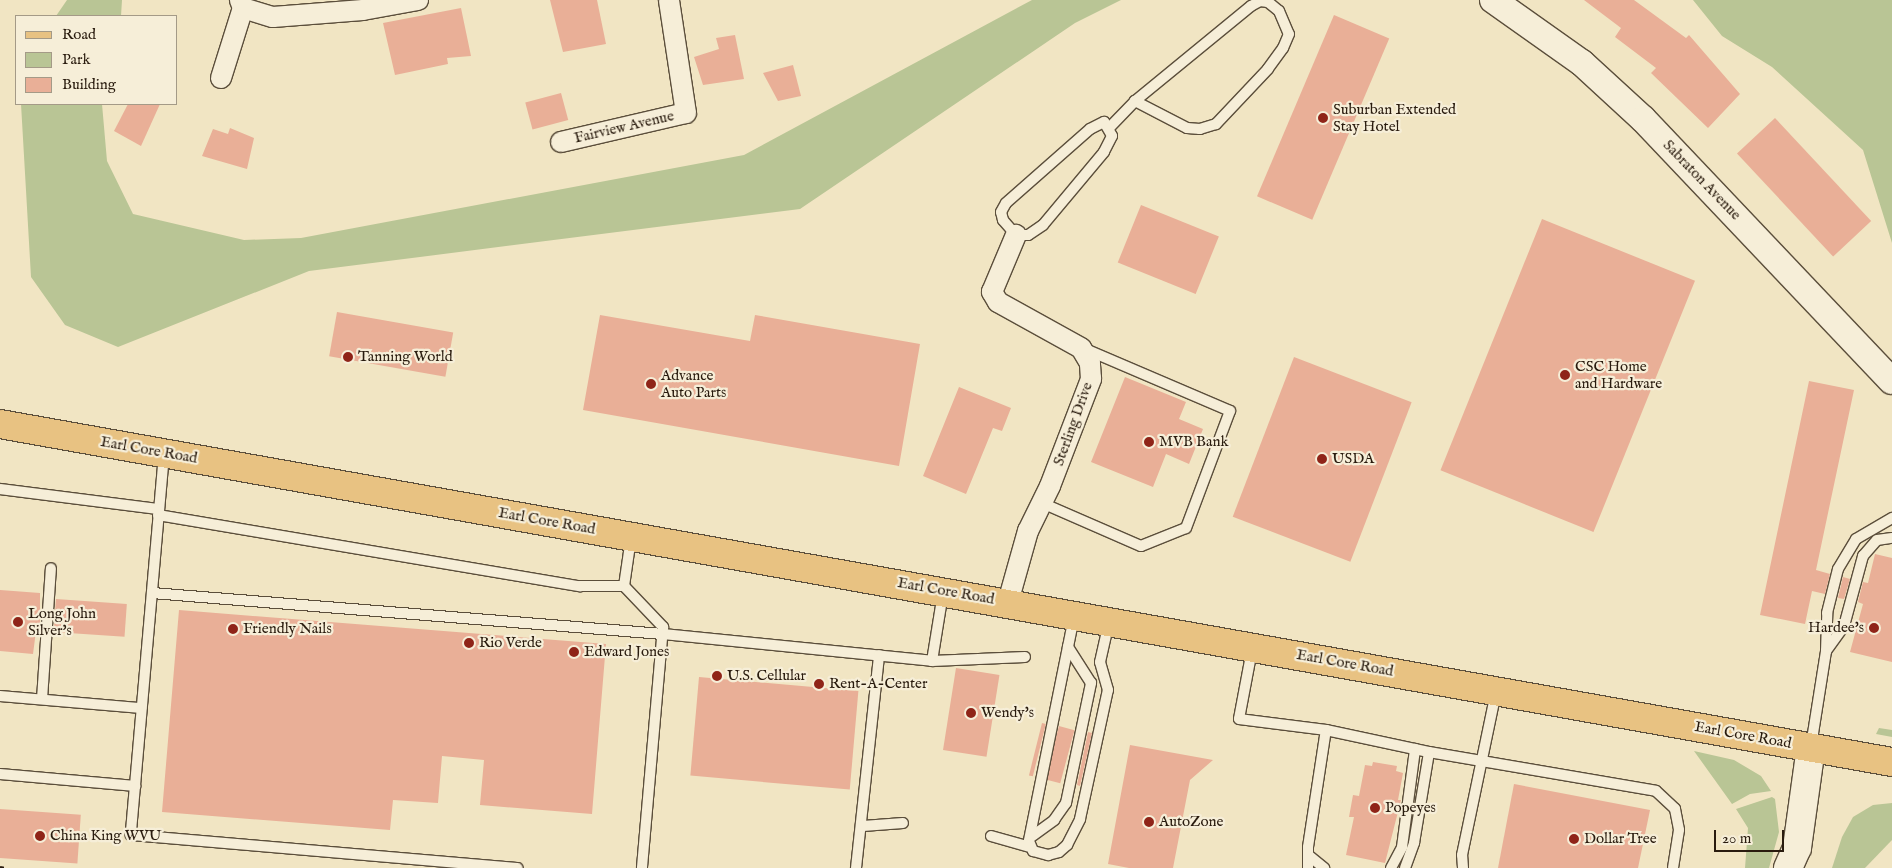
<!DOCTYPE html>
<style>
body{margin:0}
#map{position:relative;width:1892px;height:868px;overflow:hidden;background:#f1e5c3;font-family:"IM FELL English",serif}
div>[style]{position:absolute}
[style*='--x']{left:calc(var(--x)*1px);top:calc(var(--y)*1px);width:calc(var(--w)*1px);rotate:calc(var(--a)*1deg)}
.green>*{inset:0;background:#b9c595}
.building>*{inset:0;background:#e9af97;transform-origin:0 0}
.path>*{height:3px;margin-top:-1.5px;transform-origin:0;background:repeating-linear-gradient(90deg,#291b0e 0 4px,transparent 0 6.5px)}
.roads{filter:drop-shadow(1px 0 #5b4e3b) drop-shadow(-1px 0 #5b4e3b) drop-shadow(0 1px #5b4e3b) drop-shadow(0 -1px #5b4e3b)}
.service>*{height:10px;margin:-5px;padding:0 5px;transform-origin:5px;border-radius:5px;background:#f6eed8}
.minor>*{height:20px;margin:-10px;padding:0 10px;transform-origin:10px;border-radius:10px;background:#f6eed8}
.tertiary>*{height:26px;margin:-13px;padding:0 13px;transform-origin:13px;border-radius:13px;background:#f6eed8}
.secondary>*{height:28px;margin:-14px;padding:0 14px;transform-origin:14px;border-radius:14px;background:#f6eed8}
.primary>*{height:28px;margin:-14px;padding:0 14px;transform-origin:14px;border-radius:14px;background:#e8c282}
.dots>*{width:14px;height:14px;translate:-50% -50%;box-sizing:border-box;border:2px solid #f6eed8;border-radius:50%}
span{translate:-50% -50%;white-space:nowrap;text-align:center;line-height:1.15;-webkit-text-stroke:4.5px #f6eed8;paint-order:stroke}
.poi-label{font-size:15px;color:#291b0e}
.left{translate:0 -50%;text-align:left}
.right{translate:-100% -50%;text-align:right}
.street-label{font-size:15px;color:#291b0e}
.legend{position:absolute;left:15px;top:15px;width:162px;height:90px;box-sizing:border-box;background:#f6eed8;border:1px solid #a49a87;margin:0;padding:6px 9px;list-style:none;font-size:15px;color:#291b0e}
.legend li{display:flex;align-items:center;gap:10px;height:25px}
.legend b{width:25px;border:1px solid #a49a87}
.scale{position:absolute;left:1714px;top:830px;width:70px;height:22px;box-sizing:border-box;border:2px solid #291b0e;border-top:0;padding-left:6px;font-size:15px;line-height:18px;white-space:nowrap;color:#291b0e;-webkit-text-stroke:4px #f6eed8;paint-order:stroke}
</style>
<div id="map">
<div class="green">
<i style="clip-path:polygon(67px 0,122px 0,121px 16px,56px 16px)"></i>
<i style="clip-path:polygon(1032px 0,1121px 0,1075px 23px,800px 209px,309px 271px,118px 347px,65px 325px,31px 277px,21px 104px,102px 104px,107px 161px,133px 214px,244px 240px,301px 238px,744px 155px)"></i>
<i style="clip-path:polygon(1693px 0,1892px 0,1892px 243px,1863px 150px,1772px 67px,1722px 36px)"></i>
<i style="clip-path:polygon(1879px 728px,1892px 730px,1892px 737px,1876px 734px)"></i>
<i style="clip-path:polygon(1694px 751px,1734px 760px,1761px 776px,1771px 791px,1750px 794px,1732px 804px)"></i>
<i style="clip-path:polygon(1772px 797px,1775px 799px,1779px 832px,1769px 868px,1745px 868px,1748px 828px,1736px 809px)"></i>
<i style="clip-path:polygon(1892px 803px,1892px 840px,1865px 868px,1832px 868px,1842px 837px,1853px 817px,1873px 805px)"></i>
</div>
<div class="building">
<i style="clip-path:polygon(550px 0,597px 0,606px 44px,563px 52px)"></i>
<i style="clip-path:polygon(1584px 0,1634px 0,1686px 38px,1689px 35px,1740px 94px,1708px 128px,1651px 73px,1656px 68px,1615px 37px,1621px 28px)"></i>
<i style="clip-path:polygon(461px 8px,471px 56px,447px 58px,448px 64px,395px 75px,383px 23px)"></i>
<i style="left:1334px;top:15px;width:60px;height:197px;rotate:23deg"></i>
<i style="clip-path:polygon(735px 35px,744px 79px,703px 85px,694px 57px,719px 49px,716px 38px)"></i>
<i style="clip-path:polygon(793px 65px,801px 96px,778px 101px,763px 73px)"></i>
<i style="left:561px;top:93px;width:28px;height:37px;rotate:75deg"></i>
<i style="clip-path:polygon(128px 104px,160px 104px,141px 146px,114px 131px)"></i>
<i style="left:1775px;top:118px;width:141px;height:52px;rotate:47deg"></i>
<i style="clip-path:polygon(230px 128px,254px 138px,247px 169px,202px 156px,213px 129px,228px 134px)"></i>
<i style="left:1141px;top:205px;width:84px;height:62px;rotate:22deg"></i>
<i style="left:1542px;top:219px;width:165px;height:271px;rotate:22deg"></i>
<i style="left:337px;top:312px;width:118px;height:45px;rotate:10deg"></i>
<i style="clip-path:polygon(600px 315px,750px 341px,755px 315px,920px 344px,899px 466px,583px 410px)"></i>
<i style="left:1294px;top:357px;width:126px;height:171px;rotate:21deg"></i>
<i style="clip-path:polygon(1125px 377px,1186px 402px,1179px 419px,1203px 429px,1189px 464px,1166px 454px,1153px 487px,1091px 462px)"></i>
<i style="clip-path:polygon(1809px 381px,1854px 390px,1816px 570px,1830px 574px,1825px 594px,1812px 591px,1805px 624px,1760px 615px)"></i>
<i style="clip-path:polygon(959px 387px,1011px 408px,1002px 431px,993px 428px,966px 494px,923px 476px)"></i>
<i style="clip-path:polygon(1875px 554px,1892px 558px,1892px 662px,1850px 652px,1863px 604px,1858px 602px,1863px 582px,1868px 583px)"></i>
<i style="clip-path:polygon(1843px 577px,1850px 579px,1844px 599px,1838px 598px)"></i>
<i style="clip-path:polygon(0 590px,40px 593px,40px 631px,36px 631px,33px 654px,0 651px)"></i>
<i style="left:56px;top:599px;width:71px;height:33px;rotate:4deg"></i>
<i style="clip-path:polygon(179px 610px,606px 644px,592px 814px,480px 805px,484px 760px,442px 756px,438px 803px,393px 800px,390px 830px,162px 812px)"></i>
<i style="left:956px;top:668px;width:44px;height:83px;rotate:9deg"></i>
<i style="left:699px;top:677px;width:160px;height:99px;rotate:5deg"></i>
<i style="left:1042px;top:723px;width:4px;height:54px;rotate:14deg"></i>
<i style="left:1059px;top:726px;width:16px;height:55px;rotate:15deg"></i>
<i style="clip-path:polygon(1088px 732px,1092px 733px,1080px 786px,1077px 785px)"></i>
<i style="clip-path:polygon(1130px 745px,1213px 760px,1190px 780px,1173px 868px,1129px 868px,1108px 864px)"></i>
<i style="clip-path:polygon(1373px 762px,1397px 766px,1396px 771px,1403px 773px,1398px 800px,1401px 800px,1385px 863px,1346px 855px,1354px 817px,1349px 817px,1353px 795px,1359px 796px,1365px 765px,1372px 766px)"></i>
<i style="clip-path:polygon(1514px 784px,1650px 810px,1638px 868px,1498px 868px)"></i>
<i style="left:0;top:809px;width:81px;height:49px;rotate:4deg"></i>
</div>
<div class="path">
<i style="--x:0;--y:867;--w:6;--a:9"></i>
</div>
<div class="roads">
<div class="service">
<i style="--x:1104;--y:122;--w:16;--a:60"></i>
<i style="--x:1112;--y:136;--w:18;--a:117"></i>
<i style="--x:1104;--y:152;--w:95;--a:129.9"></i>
<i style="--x:1043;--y:225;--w:18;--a:146"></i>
<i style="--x:1028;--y:235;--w:12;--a:180"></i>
<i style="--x:1016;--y:235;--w:20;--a:-131"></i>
<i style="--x:1003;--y:220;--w:8;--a:-104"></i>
<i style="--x:1001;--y:212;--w:10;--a:-61"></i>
<i style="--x:1006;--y:203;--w:112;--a:-41.4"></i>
<i style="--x:1090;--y:129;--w:16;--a:-27"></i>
<i style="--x:1110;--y:127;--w:36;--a:-46"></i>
<i style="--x:1135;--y:101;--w:150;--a:-39.3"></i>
<i style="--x:1251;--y:6;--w:10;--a:-29"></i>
<i style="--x:1260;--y:1;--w:8;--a:7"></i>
<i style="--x:1268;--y:2;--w:14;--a:39"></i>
<i style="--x:1279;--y:11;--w:25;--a:67"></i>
<i style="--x:1289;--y:34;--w:15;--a:113"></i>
<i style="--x:1283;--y:48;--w:26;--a:126"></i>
<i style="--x:1268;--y:69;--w:76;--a:133.4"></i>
<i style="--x:1216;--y:124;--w:17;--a:163"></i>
<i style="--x:1200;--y:129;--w:13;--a:-176"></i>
<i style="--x:1187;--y:128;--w:59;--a:-152.6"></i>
<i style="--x:164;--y:454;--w:382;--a:95"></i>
<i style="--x:131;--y:835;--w:388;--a:4.9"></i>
<i style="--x:0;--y:489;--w:160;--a:7.2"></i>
<i style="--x:1042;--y:503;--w:108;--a:23.5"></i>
<i style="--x:1141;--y:546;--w:48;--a:-21.8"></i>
<i style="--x:1186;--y:528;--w:125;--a:-69.4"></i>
<i style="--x:1230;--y:411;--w:158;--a:-156.8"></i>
<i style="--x:158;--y:515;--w:428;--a:9.6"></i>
<i style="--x:580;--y:586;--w:44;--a:0"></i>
<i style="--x:631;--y:538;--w:49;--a:98.3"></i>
<i style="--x:624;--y:586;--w:57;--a:46.4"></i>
<i style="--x:663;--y:627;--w:242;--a:95"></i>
<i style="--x:152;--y:593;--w:513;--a:4.59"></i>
<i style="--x:663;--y:634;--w:270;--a:5.7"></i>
<i style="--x:932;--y:661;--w:93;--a:-2.5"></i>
<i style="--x:1074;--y:617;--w:228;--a:101.4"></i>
<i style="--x:1029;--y:841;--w:11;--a:68"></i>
<i style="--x:1033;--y:851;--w:16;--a:15"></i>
<i style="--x:1048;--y:855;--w:11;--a:-15"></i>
<i style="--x:1059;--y:852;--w:11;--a:-41"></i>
<i style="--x:1067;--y:845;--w:29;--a:-63"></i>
<i style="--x:1080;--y:819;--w:132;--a:-77.8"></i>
<i style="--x:1108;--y:690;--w:29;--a:-106"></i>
<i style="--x:1100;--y:662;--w:41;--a:-77.3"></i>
<i style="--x:1252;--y:650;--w:70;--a:100.7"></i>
<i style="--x:1239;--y:719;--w:88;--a:7.2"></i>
<i style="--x:1326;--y:730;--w:105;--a:12.1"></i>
<i style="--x:1429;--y:752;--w:230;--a:9.7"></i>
<i style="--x:1656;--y:791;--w:26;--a:43"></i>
<i style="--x:1675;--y:809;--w:21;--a:79"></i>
<i style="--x:1679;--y:830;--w:38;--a:99"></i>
<i style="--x:1826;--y:651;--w:31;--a:-54"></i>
<i style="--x:1844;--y:626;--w:73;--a:-74.8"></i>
<i style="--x:1863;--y:556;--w:21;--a:-49"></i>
<i style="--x:1877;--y:540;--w:15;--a:-8"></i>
<i style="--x:932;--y:661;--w:69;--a:-80.8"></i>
<i style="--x:0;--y:696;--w:142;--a:4.9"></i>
<i style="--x:42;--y:699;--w:131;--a:-86.1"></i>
<i style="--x:1811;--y:746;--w:96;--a:-81"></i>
<i style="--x:1826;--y:651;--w:38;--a:-88"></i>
<i style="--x:1827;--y:613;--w:45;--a:-76"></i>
<i style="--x:1838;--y:569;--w:35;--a:-59"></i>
<i style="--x:1856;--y:539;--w:42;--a:-30.3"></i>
<i style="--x:0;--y:774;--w:136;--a:5.1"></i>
<i style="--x:863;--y:826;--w:40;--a:-4.3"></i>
<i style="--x:991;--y:836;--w:41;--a:15.8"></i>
<i style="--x:1031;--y:837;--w:29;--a:-36"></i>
<i style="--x:1054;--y:820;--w:21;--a:-55"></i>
<i style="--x:1066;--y:803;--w:123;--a:-78.2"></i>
<i style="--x:1091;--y:683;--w:43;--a:-122.6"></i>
<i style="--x:1308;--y:855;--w:21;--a:39"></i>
<i style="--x:856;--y:868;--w:214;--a:-83.8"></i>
<i style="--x:1308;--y:868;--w:21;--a:-90"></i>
<i style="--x:1308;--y:847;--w:118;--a:-81.3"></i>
<i style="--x:1391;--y:868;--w:24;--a:-62"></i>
<i style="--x:1402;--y:847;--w:99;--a:-82.4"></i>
<i style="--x:1405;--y:868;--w:27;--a:-70"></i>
<i style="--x:1414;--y:843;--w:92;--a:-80.6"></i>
<i style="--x:1463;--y:868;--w:13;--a:-94"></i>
<i style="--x:1462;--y:855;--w:167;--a:-78.2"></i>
</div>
<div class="minor">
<i style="--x:243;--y:8;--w:31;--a:17"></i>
<i style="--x:273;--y:17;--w:90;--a:-4.4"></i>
<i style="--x:363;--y:10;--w:56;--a:-10.3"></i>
<i style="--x:221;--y:78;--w:73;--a:-72.6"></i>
<i style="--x:243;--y:8;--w:9;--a:-111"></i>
<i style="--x:561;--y:142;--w:128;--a:-13.1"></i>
<i style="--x:686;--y:113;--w:114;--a:-98.6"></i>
<i style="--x:1008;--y:602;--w:74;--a:-74.3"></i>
<i style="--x:1028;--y:531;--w:50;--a:-63.9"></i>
<i style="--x:1050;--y:486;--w:115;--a:-69"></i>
<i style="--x:1091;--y:379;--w:16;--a:-94"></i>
<i style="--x:1090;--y:363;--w:17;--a:-121"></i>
<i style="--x:1081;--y:348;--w:95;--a:-151"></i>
<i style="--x:998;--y:302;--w:12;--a:-121"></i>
<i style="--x:992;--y:292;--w:62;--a:-67.2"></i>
</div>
<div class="tertiary">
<i style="--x:1493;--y:0;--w:109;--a:35.3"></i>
<i style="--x:1582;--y:63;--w:83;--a:42.6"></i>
<i style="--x:1643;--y:119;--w:361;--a:46.5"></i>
</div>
<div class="secondary">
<i style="--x:1788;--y:868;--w:22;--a:-66"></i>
<i style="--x:1797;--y:848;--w:102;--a:-82.1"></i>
</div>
<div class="primary">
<i style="--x:0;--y:424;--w:1922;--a:10.13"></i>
</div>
</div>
<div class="dots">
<i style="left:1323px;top:118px;background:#8f2418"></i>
<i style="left:348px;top:357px;background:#8f2418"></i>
<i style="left:1565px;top:375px;background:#8f2418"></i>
<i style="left:651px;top:384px;background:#8f2418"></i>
<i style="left:1149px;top:442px;background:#8f2418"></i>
<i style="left:1322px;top:459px;background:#8f2418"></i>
<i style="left:18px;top:622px;background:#8f2418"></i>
<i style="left:1874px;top:628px;background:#8f2418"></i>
<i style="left:233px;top:629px;background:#8f2418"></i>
<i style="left:469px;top:643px;background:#8f2418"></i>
<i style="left:574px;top:652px;background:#8f2418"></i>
<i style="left:717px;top:676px;background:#8f2418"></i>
<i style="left:819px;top:684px;background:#8f2418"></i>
<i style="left:971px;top:713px;background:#8f2418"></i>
<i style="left:1375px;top:808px;background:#8f2418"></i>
<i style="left:1149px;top:822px;background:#8f2418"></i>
<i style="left:40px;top:836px;background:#8f2418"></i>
<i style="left:1574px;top:839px;background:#8f2418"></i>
</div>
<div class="poi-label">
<span class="left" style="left:1333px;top:118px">Suburban Extended<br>Stay Hotel</span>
<span class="left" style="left:358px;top:357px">Tanning World</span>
<span class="left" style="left:1575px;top:375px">CSC Home<br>and Hardware</span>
<span class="left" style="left:661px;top:384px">Advance<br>Auto Parts</span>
<span class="left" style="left:1159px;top:442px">MVB Bank</span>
<span class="left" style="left:1332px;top:459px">USDA</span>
<span class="left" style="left:28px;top:622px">Long John<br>Silver's</span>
<span class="right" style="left:1864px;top:628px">Hardee's</span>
<span class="left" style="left:243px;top:629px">Friendly Nails</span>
<span class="left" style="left:479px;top:643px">Rio Verde</span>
<span class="left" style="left:584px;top:652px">Edward Jones</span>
<span class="left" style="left:727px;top:676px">U.S. Cellular</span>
<span class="left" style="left:829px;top:684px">Rent-A-Center</span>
<span class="left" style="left:981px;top:713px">Wendy's</span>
<span class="left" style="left:1385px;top:808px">Popeyes</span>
<span class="left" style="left:1159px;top:822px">AutoZone</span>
<span class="left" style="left:50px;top:836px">China King WVU</span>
<span class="left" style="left:1584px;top:839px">Dollar Tree</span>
</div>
<div class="street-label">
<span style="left:624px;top:127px;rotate:-13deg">Fairview Avenue</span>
<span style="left:1702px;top:180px;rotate:46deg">Sabraton Avenue</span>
<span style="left:1073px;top:424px;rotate:-70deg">Sterling Drive</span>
<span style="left:149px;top:450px;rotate:10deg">Earl Core Road</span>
<span style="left:547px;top:521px;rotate:10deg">Earl Core Road</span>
<span style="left:946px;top:591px;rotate:10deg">Earl Core Road</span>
<span style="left:1345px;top:663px;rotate:10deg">Earl Core Road</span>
<span style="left:1743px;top:735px;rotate:10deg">Earl Core Road</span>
</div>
<ul class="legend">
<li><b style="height:6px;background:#e8c282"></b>Road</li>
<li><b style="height:14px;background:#b9c595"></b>Park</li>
<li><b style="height:14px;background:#e9af97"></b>Building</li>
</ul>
<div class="scale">20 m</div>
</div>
